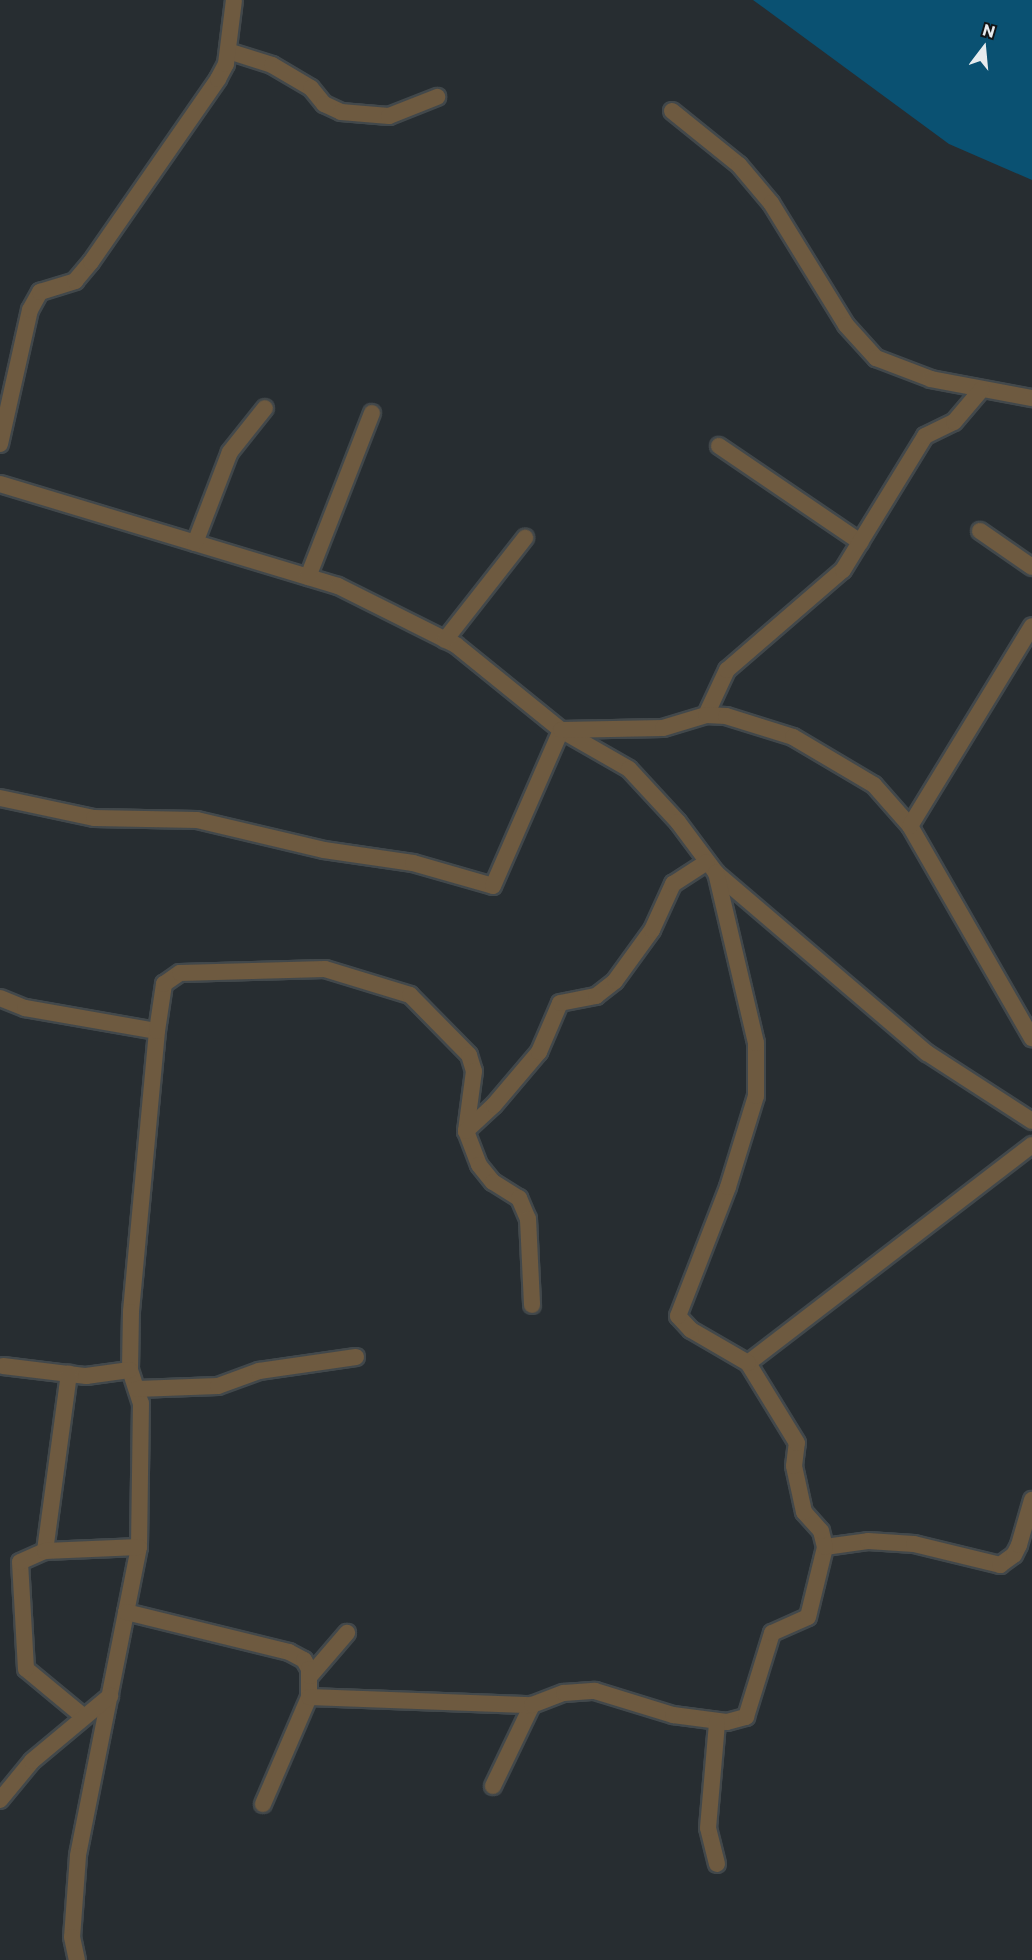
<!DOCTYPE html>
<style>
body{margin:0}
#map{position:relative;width:1032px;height:1960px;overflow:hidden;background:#272d31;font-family:Commissioner,sans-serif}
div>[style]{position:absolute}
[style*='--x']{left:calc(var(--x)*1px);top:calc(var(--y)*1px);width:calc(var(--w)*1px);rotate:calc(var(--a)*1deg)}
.water>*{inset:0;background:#0a5172}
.roads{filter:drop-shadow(2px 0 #42484b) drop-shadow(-2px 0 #42484b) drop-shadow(0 2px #42484b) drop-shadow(0 -2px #42484b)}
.minor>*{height:16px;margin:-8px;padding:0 8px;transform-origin:8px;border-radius:8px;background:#6e5a40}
span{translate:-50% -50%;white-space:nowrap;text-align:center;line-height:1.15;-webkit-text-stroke:4.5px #121517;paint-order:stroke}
.north{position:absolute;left:954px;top:18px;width:60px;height:60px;-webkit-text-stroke:4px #121517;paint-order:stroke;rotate:16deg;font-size:16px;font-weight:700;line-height:24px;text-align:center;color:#e7ebee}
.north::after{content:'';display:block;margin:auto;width:21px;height:27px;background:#e7ebee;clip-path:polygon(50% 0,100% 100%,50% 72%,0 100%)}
</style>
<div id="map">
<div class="water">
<i style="clip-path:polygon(753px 0,1032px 0,1032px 180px,949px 144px)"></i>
</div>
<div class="roads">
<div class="minor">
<i style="--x:228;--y:51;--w:46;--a:17.7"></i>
<i style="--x:272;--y:65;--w:45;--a:30.5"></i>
<i style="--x:311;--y:88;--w:21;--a:51"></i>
<i style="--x:324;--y:104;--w:19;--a:25"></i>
<i style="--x:341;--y:112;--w:48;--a:4.8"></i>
<i style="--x:389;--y:116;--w:52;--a:-21.6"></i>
<i style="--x:672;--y:111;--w:86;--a:38.9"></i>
<i style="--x:739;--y:165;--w:50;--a:49.9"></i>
<i style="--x:771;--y:203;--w:143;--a:58.4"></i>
<i style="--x:846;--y:325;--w:45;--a:47.7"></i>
<i style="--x:876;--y:358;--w:59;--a:20.9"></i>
<i style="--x:931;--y:379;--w:103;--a:10.7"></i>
<i style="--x:0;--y:444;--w:137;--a:-77.4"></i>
<i style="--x:30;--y:310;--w:21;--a:-61"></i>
<i style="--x:40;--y:292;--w:37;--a:-17"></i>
<i style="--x:75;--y:281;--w:25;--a:-50"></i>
<i style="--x:91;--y:262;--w:223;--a:-55.2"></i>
<i style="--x:218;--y:79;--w:17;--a:-62"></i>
<i style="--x:226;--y:64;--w:64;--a:-82.9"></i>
<i style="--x:719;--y:446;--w:171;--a:34.2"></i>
<i style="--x:0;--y:484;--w:353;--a:16.8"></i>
<i style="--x:338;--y:586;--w:132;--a:26.6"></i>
<i style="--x:456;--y:645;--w:135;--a:39"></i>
<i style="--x:561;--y:730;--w:78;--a:29.8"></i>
<i style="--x:629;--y:769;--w:72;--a:47.2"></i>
<i style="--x:678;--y:822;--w:64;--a:53.3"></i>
<i style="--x:716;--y:873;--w:277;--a:40.5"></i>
<i style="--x:927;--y:1053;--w:125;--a:32.9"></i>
<i style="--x:980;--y:531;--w:63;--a:34.7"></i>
<i style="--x:195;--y:543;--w:97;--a:-69"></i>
<i style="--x:230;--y:452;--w:56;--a:-51.5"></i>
<i style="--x:308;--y:577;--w:176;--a:-68.7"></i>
<i style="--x:445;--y:640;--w:130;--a:-51.9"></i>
<i style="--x:706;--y:715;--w:50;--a:-65"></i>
<i style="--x:727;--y:670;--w:153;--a:-40.8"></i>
<i style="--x:843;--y:570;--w:157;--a:-58.5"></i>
<i style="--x:925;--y:436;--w:32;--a:-26"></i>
<i style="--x:954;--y:422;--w:43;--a:-49.7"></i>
<i style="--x:0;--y:798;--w:96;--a:12"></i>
<i style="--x:94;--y:818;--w:103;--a:1.1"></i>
<i style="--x:197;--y:820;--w:130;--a:13.3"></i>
<i style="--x:324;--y:850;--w:90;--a:8.3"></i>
<i style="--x:413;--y:863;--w:83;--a:16"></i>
<i style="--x:493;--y:886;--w:170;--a:-66.4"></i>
<i style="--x:561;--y:730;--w:102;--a:-1.1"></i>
<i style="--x:663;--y:728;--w:45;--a:-16.8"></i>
<i style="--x:706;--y:715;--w:20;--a:3"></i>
<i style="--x:726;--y:716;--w:70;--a:17.4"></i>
<i style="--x:793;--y:737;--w:94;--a:30.7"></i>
<i style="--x:874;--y:785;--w:55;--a:48.7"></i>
<i style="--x:910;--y:826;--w:245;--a:60.1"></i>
<i style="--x:910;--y:826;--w:234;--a:-58.6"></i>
<i style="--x:0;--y:998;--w:27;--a:22"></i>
<i style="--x:25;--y:1008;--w:134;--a:9.9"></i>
<i style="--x:157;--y:1031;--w:282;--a:95.3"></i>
<i style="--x:131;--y:1312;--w:58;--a:91"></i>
<i style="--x:130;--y:1370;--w:35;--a:72"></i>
<i style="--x:141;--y:1403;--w:144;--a:90.8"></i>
<i style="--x:139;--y:1547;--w:315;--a:101.2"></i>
<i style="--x:78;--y:1856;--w:81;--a:94.2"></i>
<i style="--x:72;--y:1937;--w:24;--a:78"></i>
<i style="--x:157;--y:1031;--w:48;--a:-81.5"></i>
<i style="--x:164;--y:984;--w:19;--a:-35"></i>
<i style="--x:180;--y:973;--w:145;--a:-1.6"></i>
<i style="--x:325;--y:969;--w:89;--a:17"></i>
<i style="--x:410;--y:995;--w:84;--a:45.5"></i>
<i style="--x:469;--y:1055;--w:17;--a:73"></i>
<i style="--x:474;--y:1071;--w:61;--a:97.6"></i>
<i style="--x:466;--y:1131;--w:36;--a:69"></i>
<i style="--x:479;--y:1165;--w:22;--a:51"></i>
<i style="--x:493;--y:1182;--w:31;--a:32"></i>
<i style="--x:519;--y:1198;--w:23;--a:67"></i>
<i style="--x:528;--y:1219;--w:86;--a:87.3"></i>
<i style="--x:466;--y:1131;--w:38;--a:-43"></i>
<i style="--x:494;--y:1105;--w:70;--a:-49.7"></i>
<i style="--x:539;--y:1052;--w:53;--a:-66.8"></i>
<i style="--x:560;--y:1003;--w:37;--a:-11"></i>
<i style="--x:596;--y:996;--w:24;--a:-38"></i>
<i style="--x:615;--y:981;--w:63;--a:-54"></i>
<i style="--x:652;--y:930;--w:51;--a:-65.5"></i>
<i style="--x:673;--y:884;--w:40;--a:-32.9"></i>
<i style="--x:748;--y:1363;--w:358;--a:-37.5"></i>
<i style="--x:3;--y:1366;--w:84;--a:6.9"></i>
<i style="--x:86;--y:1376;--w:44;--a:-7.8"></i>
<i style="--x:137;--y:1389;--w:81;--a:-2.1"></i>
<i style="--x:218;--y:1386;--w:44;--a:-20.1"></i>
<i style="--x:259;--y:1371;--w:98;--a:-8.2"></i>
<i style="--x:825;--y:1547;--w:43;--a:-7.9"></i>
<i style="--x:868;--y:1541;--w:46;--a:3.7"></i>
<i style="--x:914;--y:1544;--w:89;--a:13.7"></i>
<i style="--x:1000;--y:1565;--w:17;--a:-36"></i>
<i style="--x:1014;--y:1555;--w:11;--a:-63"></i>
<i style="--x:1019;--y:1545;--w:47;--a:-73.9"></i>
<i style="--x:45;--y:1551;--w:179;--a:-82.3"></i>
<i style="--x:126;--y:1612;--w:168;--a:13.8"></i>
<i style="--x:289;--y:1652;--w:17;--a:28"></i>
<i style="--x:304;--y:1660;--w:10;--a:61"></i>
<i style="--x:309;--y:1669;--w:28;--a:90"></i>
<i style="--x:310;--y:1676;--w:57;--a:-49.3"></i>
<i style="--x:84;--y:1717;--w:75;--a:-140.4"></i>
<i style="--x:26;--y:1669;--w:107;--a:-93.2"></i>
<i style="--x:20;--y:1562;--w:27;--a:-24"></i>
<i style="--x:45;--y:1551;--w:94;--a:-2.4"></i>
<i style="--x:493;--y:1786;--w:90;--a:-64.3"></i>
<i style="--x:0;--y:1800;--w:50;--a:-50.6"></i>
<i style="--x:32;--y:1761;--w:102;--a:-39.8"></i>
<i style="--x:263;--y:1804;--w:116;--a:-66.7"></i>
<i style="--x:309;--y:1697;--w:223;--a:2.1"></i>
<i style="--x:532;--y:1705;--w:34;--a:-21"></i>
<i style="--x:564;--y:1693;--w:31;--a:-4"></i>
<i style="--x:595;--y:1691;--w:82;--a:17.1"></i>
<i style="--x:673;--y:1715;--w:54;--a:7.4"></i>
<i style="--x:727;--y:1722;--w:20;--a:-15"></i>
<i style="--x:746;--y:1717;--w:88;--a:-72.8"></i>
<i style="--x:772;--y:1633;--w:39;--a:-24"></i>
<i style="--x:808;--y:1617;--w:72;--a:-76.3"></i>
<i style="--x:825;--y:1547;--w:16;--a:-104"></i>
<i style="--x:821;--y:1531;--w:25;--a:-132"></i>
<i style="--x:804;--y:1512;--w:47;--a:-102.3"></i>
<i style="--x:794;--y:1466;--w:23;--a:-83"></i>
<i style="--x:797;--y:1443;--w:94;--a:-121.5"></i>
<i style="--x:748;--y:1363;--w:66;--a:-149.9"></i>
<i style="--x:691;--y:1330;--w:19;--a:-133"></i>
<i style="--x:678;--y:1316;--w:138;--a:-68.8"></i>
<i style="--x:728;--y:1187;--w:95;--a:-72.9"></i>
<i style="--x:756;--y:1096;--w:53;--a:-90"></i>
<i style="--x:756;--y:1043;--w:175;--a:-103.2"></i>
<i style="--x:717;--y:1864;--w:37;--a:-104"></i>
<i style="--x:708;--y:1828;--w:106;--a:-85.1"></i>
</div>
</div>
<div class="north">N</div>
</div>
